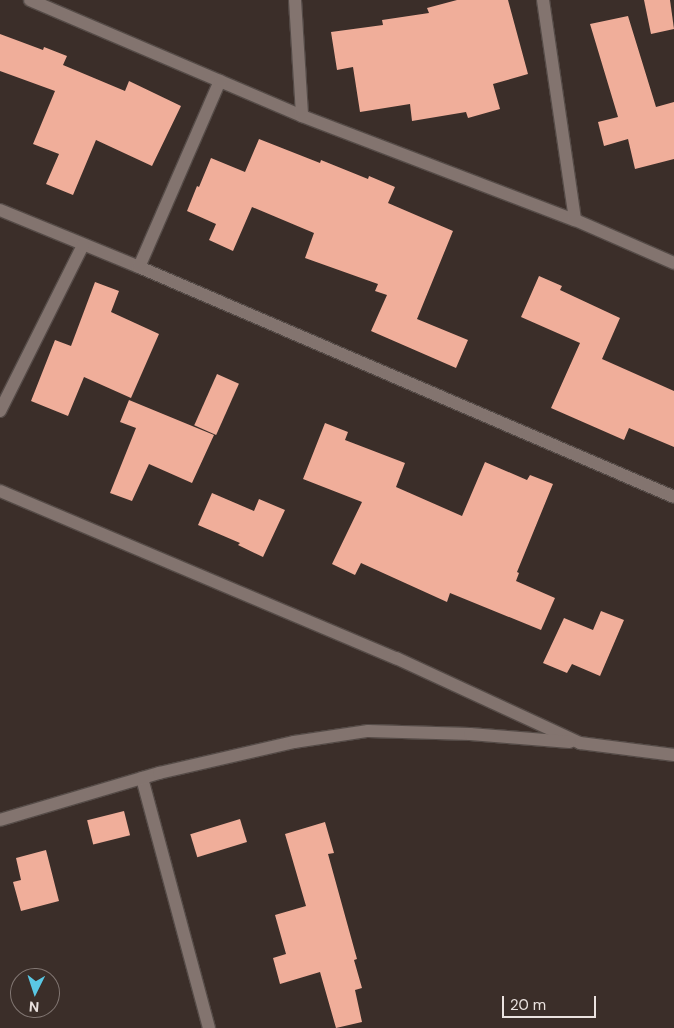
<!DOCTYPE html>
<style>
body{margin:0}
#map{position:relative;width:674px;height:1028px;overflow:hidden;background:#3b2e29;font-family:"DM Sans",sans-serif}
div>[style]{position:absolute}
[style*='--x']{left:calc(var(--x)*1px);top:calc(var(--y)*1px);width:calc(var(--w)*1px);rotate:calc(var(--a)*1deg)}
.building>*{inset:0;background:#f0ae9a;transform-origin:0 0}
.roads{filter:drop-shadow(1px 0 #554b47) drop-shadow(-1px 0 #554b47) drop-shadow(0 1px #554b47) drop-shadow(0 -1px #554b47)}
.minor>*{height:12px;margin:-6px;padding:0 6px;transform-origin:6px;border-radius:6px;background:#83746f}
span{translate:-50% -50%;white-space:nowrap;text-align:center;line-height:1.15;-webkit-text-stroke:5px #3b2e29;paint-order:stroke}
.north{position:absolute;left:10px;top:968px;width:50px;height:50px;box-sizing:border-box;background:#3b2e29;border:1px solid #817672;border-radius:50%;rotate:184deg;font-size:14px;font-weight:700;line-height:20px;text-align:center;color:#eae2df}
.north::after{content:'';display:block;margin:auto;width:18px;height:22px;background:#5ac8e5;clip-path:polygon(50% 0,100% 100%,50% 72%,0 100%)}
.scale{position:absolute;left:502px;top:996px;width:94px;height:22px;box-sizing:border-box;border:2px solid #eae2df;border-top:0;padding-left:6px;font-size:15px;line-height:18px;white-space:nowrap;color:#eae2df;-webkit-text-stroke:4px #3b2e29;paint-order:stroke}
</style>
<div id="map">
<div class="building">
<i style="clip-path:polygon(457px 0,508px 0,528px 74px,493px 84px,500px 109px,468px 118px,466px 112px,412px 121px,410px 104px,360px 112px,353px 67px,337px 70px,331px 32px,383px 25px,382px 20px,429px 13px,427px 8px)"></i>
<i style="clip-path:polygon(644px 0,670px 0,674px 29px,651px 34px)"></i>
<i style="clip-path:polygon(628px 16px,656px 107px,674px 102px,674px 159px,635px 169px,628px 139px,604px 146px,598px 122px,618px 117px,590px 24px)"></i>
<i style="clip-path:polygon(0 34px,43px 50px,44px 47px,67px 56px,63px 65px,125px 91px,129px 81px,181px 106px,152px 166px,96px 140px,73px 195px,46px 184px,59px 154px,33px 144px,55px 91px,0 71px)"></i>
<i style="clip-path:polygon(259px 139px,320px 163px,321px 160px,368px 179px,369px 176px,395px 187px,388px 203px,453px 231px,417px 319px,468px 340px,456px 368px,371px 331px,387px 295px,375px 291px,378px 284px,305px 258px,314px 233px,252px 207px,233px 251px,209px 240px,216px 224px,187px 211px,197px 186px,199px 187px,211px 158px,245px 172px)"></i>
<i style="clip-path:polygon(539px 276px,562px 286px,560px 290px,620px 318px,602px 359px,674px 391px,674px 447px,629px 428px,624px 440px,551px 408px,580px 343px,521px 317px)"></i>
<i style="clip-path:polygon(95px 282px,119px 291px,111px 312px,159px 334px,131px 398px,84px 377px,68px 416px,31px 401px,55px 340px,71px 346px)"></i>
<i style="left:217px;top:374px;width:24px;height:56px;rotate:24deg"></i>
<i style="clip-path:polygon(129px 400px,214px 435px,192px 483px,149px 464px,132px 501px,110px 493px,136px 428px,120px 422px)"></i>
<i style="clip-path:polygon(325px 423px,348px 432px,345px 440px,405px 463px,396px 487px,462px 516px,485px 462px,527px 480px,530px 475px,553px 484px,517px 572px,519px 573px,516px 581px,555px 598px,541px 630px,450px 593px,447px 602px,361px 563px,355px 575px,332px 564px,362px 502px,303px 479px)"></i>
<i style="clip-path:polygon(212px 493px,254px 511px,259px 499px,285px 510px,263px 557px,238px 545px,240px 543px,198px 525px)"></i>
<i style="clip-path:polygon(601px 611px,624px 620px,600px 676px,572px 664px,567px 673px,543px 663px,564px 618px,593px 630px)"></i>
<i style="left:124px;top:811px;width:25px;height:38px;rotate:76deg"></i>
<i style="left:240px;top:819px;width:24px;height:52px;rotate:73deg"></i>
<i style="clip-path:polygon(325px 822px,334px 853px,328px 854px,357px 959px,354px 960px,362px 988px,355px 990px,362px 1022px,336px 1028px,320px 972px,280px 984px,273px 958px,286px 954px,275px 915px,306px 906px,285px 834px)"></i>
<i style="clip-path:polygon(46px 850px,59px 901px,21px 911px,13px 882px,21px 880px,16px 858px)"></i>
</div>
<div class="roads">
<div class="minor">
<i style="--x:30;--y:0;--w:296;--a:23.1"></i>
<i style="--x:302;--y:116;--w:292;--a:20.9"></i>
<i style="--x:575;--y:220;--w:108;--a:23.5"></i>
<i style="--x:295;--y:0;--w:116;--a:86.5"></i>
<i style="--x:543;--y:0;--w:222;--a:81.7"></i>
<i style="--x:0;--y:210;--w:150;--a:22.3"></i>
<i style="--x:139;--y:267;--w:582;--a:23.26"></i>
<i style="--x:139;--y:267;--w:203;--a:-66.5"></i>
<i style="--x:0;--y:411;--w:186;--a:-63.4"></i>
<i style="--x:0;--y:491;--w:430;--a:22.9"></i>
<i style="--x:396;--y:658;--w:203;--a:24.8"></i>
<i style="--x:580;--y:743;--w:95;--a:7.3"></i>
<i style="--x:142;--y:778;--w:259;--a:75"></i>
<i style="--x:0;--y:820;--w:166;--a:-16.5"></i>
<i style="--x:159;--y:773;--w:139;--a:-12.9"></i>
<i style="--x:294;--y:742;--w:75;--a:-8.5"></i>
<i style="--x:368;--y:731;--w:102;--a:1.7"></i>
<i style="--x:470;--y:734;--w:100;--a:4.6"></i>
</div>
</div>
<div class="north">N</div>
<div class="scale">20 m</div>
</div>
